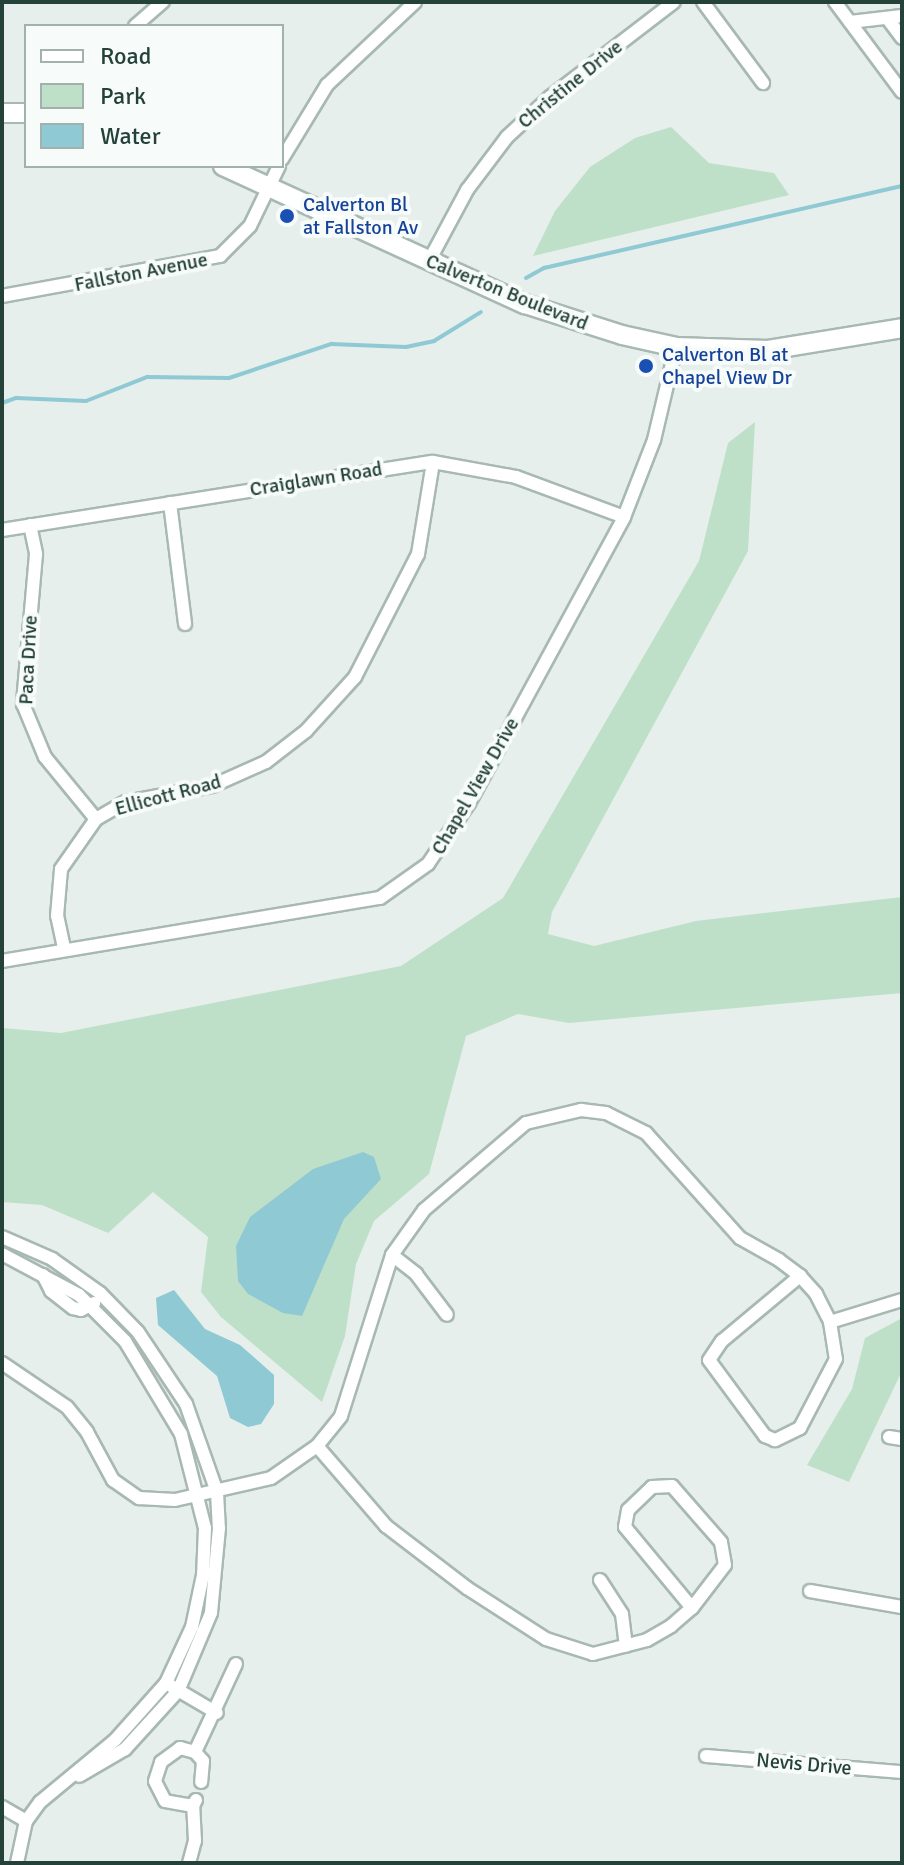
<!DOCTYPE html>
<style>
body{margin:0}
#map{position:relative;width:904px;height:1865px;overflow:hidden;background:#e6efeb;font-family:Signika,sans-serif}
div>[style]{position:absolute}
[style*='--x']{left:calc(var(--x)*1px);top:calc(var(--y)*1px);width:calc(var(--w)*1px);rotate:calc(var(--a)*1deg)}
.green>*{inset:0;background:#bfe0c8}
.water>*{inset:0;background:#8ec9d4}
.stream>*{height:4px;margin:-2px;padding:0 2px;transform-origin:2px;border-radius:2px;background:#8ec9d4}
.roads{filter:drop-shadow(2px 0 #a8b8b2) drop-shadow(-2px 0 #a8b8b2) drop-shadow(0 2px #a8b8b2) drop-shadow(0 -2px #a8b8b2)}
.street>*{height:12px;margin:-6px;padding:0 6px;transform-origin:6px;border-radius:6px;background:#fff}
.secondary>*{height:18px;margin:-9px;padding:0 9px;transform-origin:9px;border-radius:9px;background:#fff}
.dots>*{width:22px;height:22px;translate:-50% -50%;box-sizing:border-box;border:4px solid #f7fbf9;border-radius:50%}
span{translate:-50% -50%;white-space:nowrap;text-align:center;line-height:1.15;-webkit-text-stroke:8px #f7fbf9;paint-order:stroke}
.street-label{font-size:20px;color:#24423a}
.transit-label{font-size:20px;color:#164399}
.left{translate:0 -50%;text-align:left}
.frame{position:absolute;inset:0;border:4px solid #24423a;pointer-events:none}
.legend{position:absolute;left:24px;top:24px;width:260px;height:144px;box-sizing:border-box;background:#f7fbf9;border:2px solid #a3b1ad;margin:0;padding:10px 14px;list-style:none;font-size:24px;color:#24423a}
.legend li{display:flex;align-items:center;gap:16px;height:40px}
.legend b{width:40px;border:2px solid #a3b1ad}
</style>
<div id="map">
<div class="green">
<i style="clip-path:polygon(671px 127px,709px 163px,774px 173px,789px 195px,533px 256px,555px 211px,590px 167px,635px 138px)"></i>
<i style="clip-path:polygon(755px 422px,748px 551px,552px 912px,548px 934px,594px 946px,696px 921px,902px 897px,902px 993px,569px 1023px,518px 1014px,466px 1036px,429px 1174px,374px 1221px,356px 1264px,345px 1336px,322px 1402px,221px 1317px,201px 1292px,208px 1237px,153px 1192px,108px 1233px,42px 1205px,2px 1202px,2px 1028px,61px 1033px,401px 966px,503px 898px,699px 561px,728px 443px)"></i>
<i style="clip-path:polygon(902px 1318px,902px 1371px,849px 1482px,807px 1465px,852px 1389px,865px 1338px)"></i>
</div>
<div class="water">
<i style="clip-path:polygon(363px 1152px,374px 1157px,381px 1179px,344px 1219px,302px 1316px,283px 1313px,248px 1294px,238px 1281px,236px 1246px,250px 1217px,313px 1169px)"></i>
<i style="clip-path:polygon(174px 1290px,205px 1329px,240px 1345px,274px 1375px,274px 1404px,261px 1424px,248px 1427px,230px 1418px,217px 1376px,158px 1325px,156px 1298px)"></i>
</div>
<div class="stream">
<i style="--x:526;--y:278;--w:21;--a:-29"></i>
<i style="--x:544;--y:268;--w:367;--a:-12.9"></i>
<i style="--x:2;--y:403;--w:15;--a:-20"></i>
<i style="--x:16;--y:398;--w:70;--a:2.5"></i>
<i style="--x:86;--y:401;--w:66;--a:-21.5"></i>
<i style="--x:147;--y:377;--w:82;--a:0.7"></i>
<i style="--x:229;--y:378;--w:108;--a:-18.4"></i>
<i style="--x:331;--y:344;--w:75;--a:2.3"></i>
<i style="--x:406;--y:347;--w:29;--a:-12"></i>
<i style="--x:434;--y:341;--w:55;--a:-31.7"></i>
</div>
<div class="roads">
<div class="street">
<i style="--x:703;--y:2;--w:101;--a:53.5"></i>
<i style="--x:835;--y:2;--w:112;--a:53.3"></i>
<i style="--x:887;--y:18;--w:25;--a:53"></i>
<i style="--x:850;--y:22;--w:52;--a:-6.6"></i>
<i style="--x:135;--y:26;--w:37;--a:-41"></i>
<i style="--x:282;--y:159;--w:87;--a:-58.7"></i>
<i style="--x:327;--y:85;--w:121;--a:-43.3"></i>
<i style="--x:429;--y:261;--w:81;--a:-61.8"></i>
<i style="--x:467;--y:190;--w:66;--a:-53"></i>
<i style="--x:507;--y:137;--w:59;--a:-42.9"></i>
<i style="--x:550;--y:97;--w:156;--a:-37.5"></i>
<i style="--x:2;--y:296;--w:222;--a:-10.4"></i>
<i style="--x:220;--y:256;--w:42;--a:-45"></i>
<i style="--x:250;--y:226;--w:67;--a:-64.2"></i>
<i style="--x:170;--y:503;--w:122;--a:82.9"></i>
<i style="--x:30;--y:525;--w:30;--a:78"></i>
<i style="--x:36;--y:554;--w:151;--a:95"></i>
<i style="--x:23;--y:704;--w:57;--a:67.5"></i>
<i style="--x:45;--y:757;--w:80;--a:50.6"></i>
<i style="--x:2;--y:530;--w:436;--a:-9"></i>
<i style="--x:433;--y:462;--w:84;--a:10.2"></i>
<i style="--x:516;--y:477;--w:115;--a:20.3"></i>
<i style="--x:64;--y:948;--w:33;--a:-102"></i>
<i style="--x:57;--y:916;--w:47;--a:-85.1"></i>
<i style="--x:61;--y:869;--w:61;--a:-55"></i>
<i style="--x:96;--y:819;--w:34;--a:-30"></i>
<i style="--x:126;--y:802;--w:87;--a:-10.5"></i>
<i style="--x:212;--y:786;--w:59;--a:-24"></i>
<i style="--x:266;--y:762;--w:51;--a:-37.8"></i>
<i style="--x:306;--y:731;--w:73;--a:-47.8"></i>
<i style="--x:355;--y:677;--w:138;--a:-62.9"></i>
<i style="--x:418;--y:554;--w:93;--a:-80.7"></i>
<i style="--x:2;--y:961;--w:383;--a:-9.5"></i>
<i style="--x:380;--y:898;--w:59;--a:-35.3"></i>
<i style="--x:428;--y:864;--w:73;--a:-56.1"></i>
<i style="--x:469;--y:803;--w:325;--a:-61.5"></i>
<i style="--x:624;--y:517;--w:83;--a:-68.7"></i>
<i style="--x:654;--y:440;--w:96;--a:-76.7"></i>
<i style="--x:2;--y:1237;--w:55;--a:23.7"></i>
<i style="--x:52;--y:1259;--w:59;--a:35.3"></i>
<i style="--x:100;--y:1293;--w:54;--a:45.7"></i>
<i style="--x:138;--y:1332;--w:87;--a:56.3"></i>
<i style="--x:186;--y:1404;--w:93;--a:70.6"></i>
<i style="--x:217;--y:1492;--w:36;--a:87"></i>
<i style="--x:219;--y:1528;--w:85;--a:95.4"></i>
<i style="--x:211;--y:1613;--w:85;--a:112.9"></i>
<i style="--x:178;--y:1691;--w:79;--a:132.4"></i>
<i style="--x:125;--y:1749;--w:53;--a:149.6"></i>
<i style="--x:2;--y:1254;--w:87;--a:28"></i>
<i style="--x:79;--y:1295;--w:65;--a:45"></i>
<i style="--x:125;--y:1341;--w:109;--a:58.9"></i>
<i style="--x:181;--y:1434;--w:97;--a:75.7"></i>
<i style="--x:205;--y:1528;--w:47;--a:92.4"></i>
<i style="--x:203;--y:1575;--w:53;--a:101.9"></i>
<i style="--x:192;--y:1627;--w:62;--a:114.9"></i>
<i style="--x:166;--y:1683;--w:76;--a:131.8"></i>
<i style="--x:115;--y:1740;--w:97;--a:140.4"></i>
<i style="--x:40;--y:1802;--w:24;--a:126"></i>
<i style="--x:26;--y:1821;--w:43;--a:102.1"></i>
<i style="--x:392;--y:1255;--w:31;--a:38"></i>
<i style="--x:416;--y:1274;--w:51;--a:52.9"></i>
<i style="--x:43;--y:1275;--w:18;--a:63"></i>
<i style="--x:51;--y:1291;--w:28;--a:38"></i>
<i style="--x:73;--y:1308;--w:8;--a:14"></i>
<i style="--x:81;--y:1310;--w:15;--a:-28"></i>
<i style="--x:830;--y:1322;--w:75;--a:-17"></i>
<i style="--x:2;--y:1363;--w:78;--a:34.1"></i>
<i style="--x:67;--y:1407;--w:32;--a:51"></i>
<i style="--x:87;--y:1432;--w:55;--a:61.6"></i>
<i style="--x:113;--y:1480;--w:32;--a:35"></i>
<i style="--x:139;--y:1498;--w:36;--a:3"></i>
<i style="--x:175;--y:1500;--w:98;--a:-12.9"></i>
<i style="--x:271;--y:1478;--w:56;--a:-34.8"></i>
<i style="--x:317;--y:1446;--w:38;--a:-51"></i>
<i style="--x:341;--y:1416;--w:169;--a:-72.4"></i>
<i style="--x:392;--y:1255;--w:55;--a:-54.6"></i>
<i style="--x:424;--y:1210;--w:134;--a:-40.5"></i>
<i style="--x:526;--y:1123;--w:57;--a:-13.3"></i>
<i style="--x:581;--y:1110;--w:25;--a:7"></i>
<i style="--x:606;--y:1113;--w:45;--a:26.6"></i>
<i style="--x:646;--y:1133;--w:141;--a:48.2"></i>
<i style="--x:740;--y:1238;--w:45;--a:29.4"></i>
<i style="--x:779;--y:1260;--w:26;--a:37"></i>
<i style="--x:800;--y:1276;--w:24;--a:48"></i>
<i style="--x:816;--y:1294;--w:31;--a:63"></i>
<i style="--x:830;--y:1322;--w:37;--a:81"></i>
<i style="--x:836;--y:1359;--w:78;--a:117.6"></i>
<i style="--x:800;--y:1428;--w:28;--a:154"></i>
<i style="--x:775;--y:1440;--w:11;--a:-158"></i>
<i style="--x:765;--y:1436;--w:94;--a:-126.4"></i>
<i style="--x:709;--y:1360;--w:23;--a:-56"></i>
<i style="--x:722;--y:1341;--w:102;--a:-39.8"></i>
<i style="--x:889;--y:1437;--w:13;--a:9"></i>
<i style="--x:317;--y:1446;--w:106;--a:49.2"></i>
<i style="--x:386;--y:1526;--w:102;--a:37.4"></i>
<i style="--x:467;--y:1588;--w:94;--a:32.8"></i>
<i style="--x:546;--y:1639;--w:49;--a:17.7"></i>
<i style="--x:593;--y:1654;--w:56;--a:-14.5"></i>
<i style="--x:647;--y:1640;--w:28;--a:-30"></i>
<i style="--x:671;--y:1626;--w:28;--a:-41"></i>
<i style="--x:692;--y:1608;--w:54;--a:-52.5"></i>
<i style="--x:725;--y:1565;--w:23;--a:-100"></i>
<i style="--x:721;--y:1542;--w:74;--a:-131.2"></i>
<i style="--x:672;--y:1486;--w:20;--a:177"></i>
<i style="--x:652;--y:1487;--w:33;--a:136"></i>
<i style="--x:628;--y:1510;--w:17;--a:100"></i>
<i style="--x:625;--y:1527;--w:105;--a:50.4"></i>
<i style="--x:600;--y:1580;--w:40;--a:57.1"></i>
<i style="--x:622;--y:1614;--w:32;--a:83"></i>
<i style="--x:810;--y:1591;--w:93;--a:9.9"></i>
<i style="--x:171;--y:1686;--w:53;--a:30.4"></i>
<i style="--x:195;--y:1752;--w:97;--a:-65"></i>
<i style="--x:706;--y:1756;--w:197;--a:4.7"></i>
<i style="--x:196;--y:1800;--w:7;--a:117"></i>
<i style="--x:193;--y:1806;--w:28;--a:-170"></i>
<i style="--x:165;--y:1801;--w:22;--a:-117"></i>
<i style="--x:155;--y:1781;--w:20;--a:-72"></i>
<i style="--x:161;--y:1762;--w:24;--a:-36"></i>
<i style="--x:180;--y:1748;--w:16;--a:15"></i>
<i style="--x:195;--y:1752;--w:12;--a:48"></i>
<i style="--x:203;--y:1761;--w:21;--a:95"></i>
<i style="--x:2;--y:1807;--w:28;--a:30"></i>
<i style="--x:189;--y:1863;--w:23;--a:-75"></i>
<i style="--x:195;--y:1841;--w:35;--a:-93"></i>
</div>
<div class="secondary">
<i style="--x:2;--y:113;--w:24;--a:0"></i>
<i style="--x:223;--y:166;--w:332;--a:24.6"></i>
<i style="--x:525;--y:304;--w:102;--a:17.7"></i>
<i style="--x:622;--y:335;--w:55;--a:12.5"></i>
<i style="--x:676;--y:347;--w:92;--a:1.9"></i>
<i style="--x:768;--y:350;--w:136;--a:-9.3"></i>
</div>
</div>
<div class="dots">
<i style="left:287px;top:216px;background:#1a4fb4"></i>
<i style="left:646px;top:366px;background:#1a4fb4"></i>
</div>
<div class="street-label">
<span style="left:570px;top:84px;rotate:-39deg">Christine Drive</span>
<span style="left:141px;top:272px;rotate:-11deg">Fallston Avenue</span>
<span style="left:507px;top:292px;rotate:22deg">Calverton Boulevard</span>
<span style="left:316px;top:479px;rotate:-9deg">Craiglawn Road</span>
<span style="left:28px;top:660px;rotate:-87deg">Paca Drive</span>
<span style="left:475px;top:786px;rotate:-60deg">Chapel View Drive</span>
<span style="left:168px;top:795px;rotate:-15deg">Ellicott Road</span>
<span style="left:804px;top:1764px;rotate:5deg">Nevis Drive</span>
</div>
<div class="transit-label">
<span class="left" style="left:303px;top:216px">Calverton Bl<br>at Fallston Av</span>
<span class="left" style="left:662px;top:366px">Calverton Bl at<br>Chapel View Dr</span>
</div>
<div class="frame"></div>
<ul class="legend">
<li><b style="height:10px;background:#fff"></b>Road</li>
<li><b style="height:22px;background:#bfe0c8"></b>Park</li>
<li><b style="height:22px;background:#8ec9d4"></b>Water</li>
</ul>
</div>
